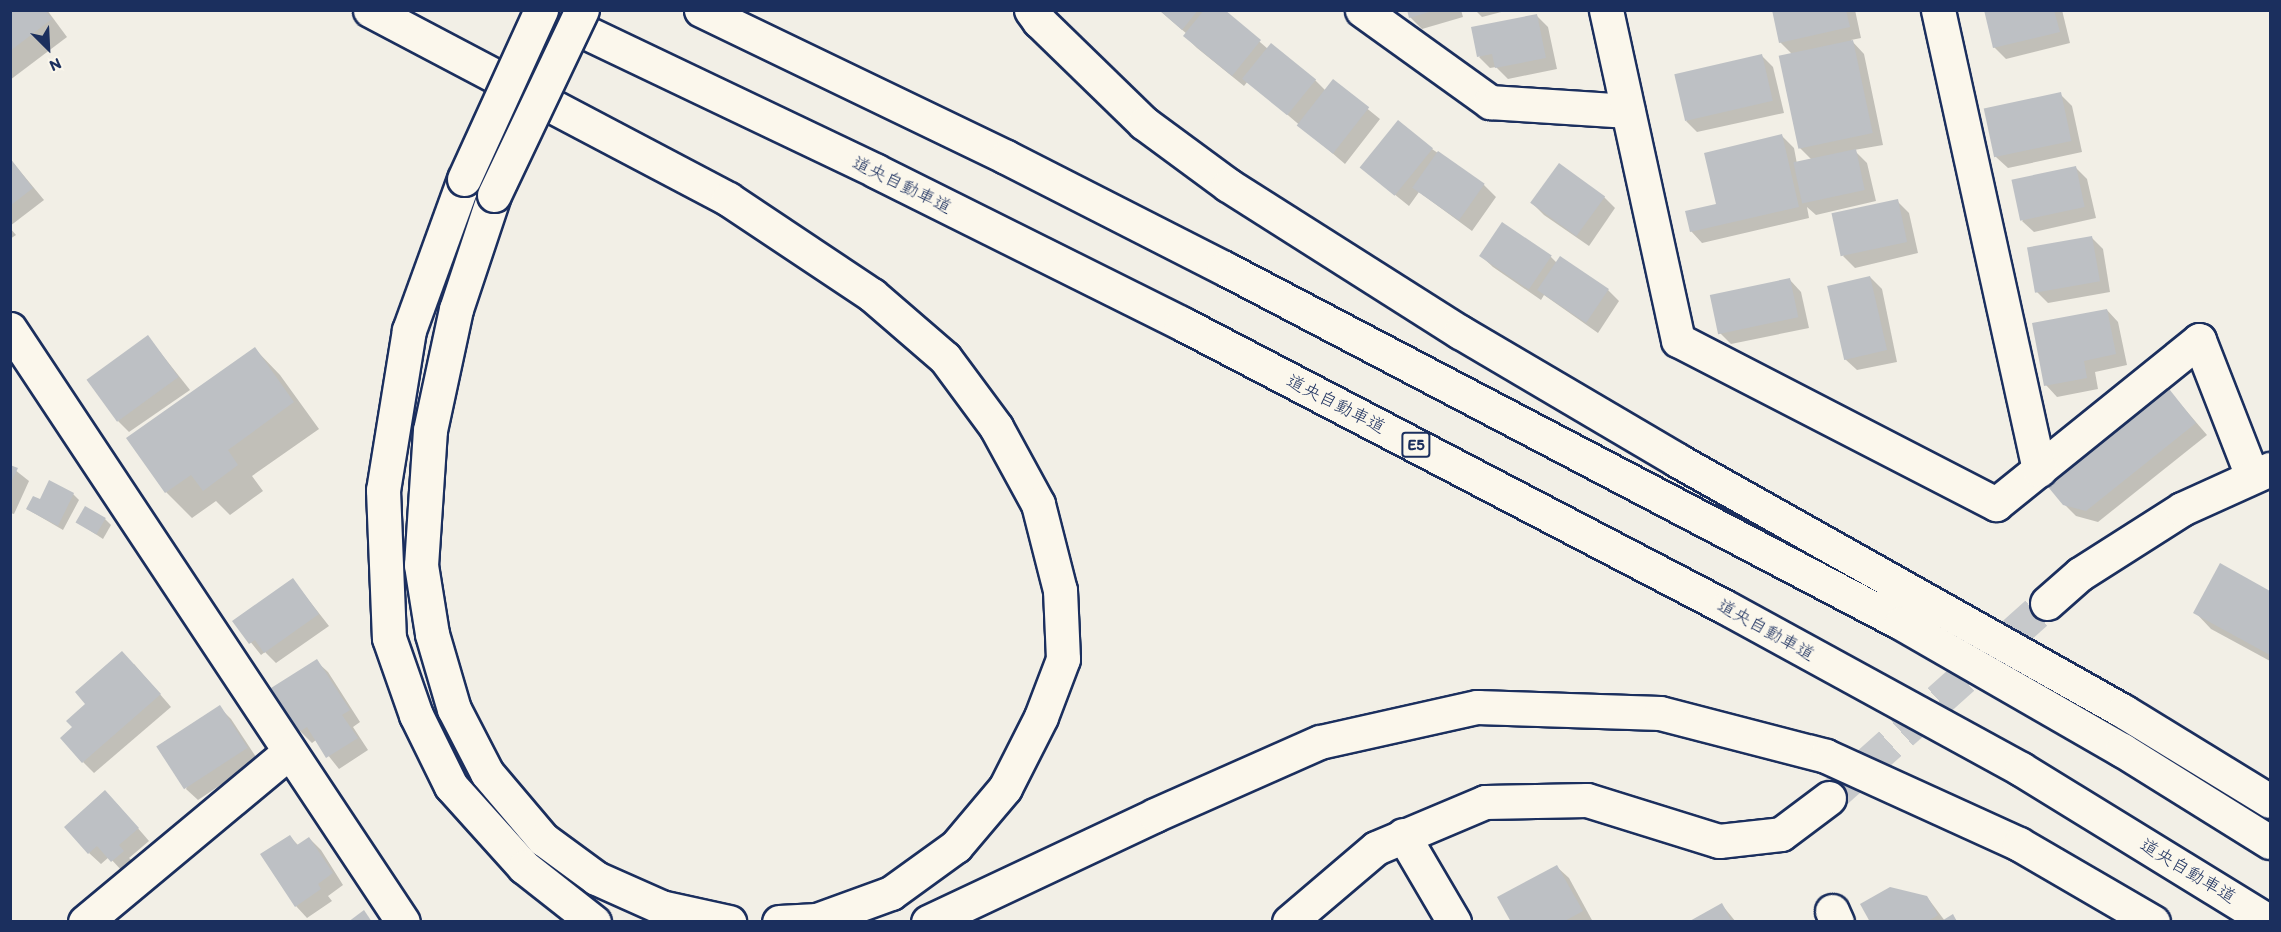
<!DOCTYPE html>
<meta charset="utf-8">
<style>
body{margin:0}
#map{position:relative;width:2281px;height:932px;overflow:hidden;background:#f2efe6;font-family:Itim,"Klee One",sans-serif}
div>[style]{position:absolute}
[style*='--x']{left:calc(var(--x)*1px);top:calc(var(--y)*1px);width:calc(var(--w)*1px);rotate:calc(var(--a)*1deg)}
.shadow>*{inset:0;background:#0003}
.building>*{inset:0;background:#bdc0c4;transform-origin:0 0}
.minor-tunnel>*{height:33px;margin-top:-16.5px;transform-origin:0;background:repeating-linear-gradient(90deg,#c7c9cb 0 33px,transparent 0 49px)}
.roads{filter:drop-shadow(2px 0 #1b2f5e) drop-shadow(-2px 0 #1b2f5e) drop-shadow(0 2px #1b2f5e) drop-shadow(0 -2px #1b2f5e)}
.minor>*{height:33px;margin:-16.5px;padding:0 16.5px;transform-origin:16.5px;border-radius:16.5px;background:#fbf7ec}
.highway>*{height:33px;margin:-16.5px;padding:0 16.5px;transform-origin:16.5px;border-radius:16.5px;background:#fbf7ec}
.bridges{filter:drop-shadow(2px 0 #1b2f5e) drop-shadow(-2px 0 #1b2f5e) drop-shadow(0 2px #1b2f5e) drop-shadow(0 -2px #1b2f5e)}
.highway-bridge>*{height:33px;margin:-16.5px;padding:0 16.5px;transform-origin:16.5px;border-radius:16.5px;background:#fbf7ec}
span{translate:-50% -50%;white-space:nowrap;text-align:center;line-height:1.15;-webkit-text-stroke:4.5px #fbf7ec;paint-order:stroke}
.shield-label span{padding:2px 4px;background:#fbf7ec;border:2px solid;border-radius:4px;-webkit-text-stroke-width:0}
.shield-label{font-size:16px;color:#1b2f5e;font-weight:700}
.street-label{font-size:18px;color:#1b2f5e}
.frame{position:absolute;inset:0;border:12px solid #1b2f5e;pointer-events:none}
.north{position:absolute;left:18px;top:18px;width:60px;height:60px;-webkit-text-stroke:4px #fbf7ec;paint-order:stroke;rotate:156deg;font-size:16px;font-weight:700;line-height:24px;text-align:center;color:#1b2f5e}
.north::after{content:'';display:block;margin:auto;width:21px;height:27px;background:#1b2f5e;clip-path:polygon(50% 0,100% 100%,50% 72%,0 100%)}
</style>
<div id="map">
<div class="shadow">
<i style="clip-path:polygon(10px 10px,47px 10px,67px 37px,10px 80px)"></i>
<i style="clip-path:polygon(1159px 10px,1223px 10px,1268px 49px,1315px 80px,1325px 90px,1333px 81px,1380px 119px,1345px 164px,1248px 81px,1244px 86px,1197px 48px,1185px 36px,1187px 34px)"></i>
<i style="clip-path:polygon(1408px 10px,1461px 10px,1463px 17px,1422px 29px,1410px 17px)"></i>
<i style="clip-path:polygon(1475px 10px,1509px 10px,1482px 17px)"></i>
<i style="clip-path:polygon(1773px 10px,1855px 10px,1861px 38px,1851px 40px,1864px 54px,1883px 145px,1854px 150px,1867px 163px,1876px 201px,1816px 215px,1807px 207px,1809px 218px,1702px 243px,1691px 231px,1782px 136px,1794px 148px,1797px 164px,1813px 161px,1799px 147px,1792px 54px,1780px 42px)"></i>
<i style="clip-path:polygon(1985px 10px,2062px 10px,2070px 43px,2006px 59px,1994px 47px)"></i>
<i style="clip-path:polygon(1536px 15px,1548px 27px,1557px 69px,1508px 79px,1496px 67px,1490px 68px,1479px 57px)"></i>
<i style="clip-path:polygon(1761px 55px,1773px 67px,1784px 113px,1697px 132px,1686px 121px)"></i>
<i style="clip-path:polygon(2060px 94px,2072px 106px,2082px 152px,2008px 168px,1996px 157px,1986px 110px)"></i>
<i style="clip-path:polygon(1432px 149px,1484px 185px,1496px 197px,1472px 231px,1419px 192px,1409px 206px,1363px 169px)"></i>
<i style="clip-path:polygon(10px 159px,44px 200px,10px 226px)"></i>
<i style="clip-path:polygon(2076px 168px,2087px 179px,2096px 218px,2034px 232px,2022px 221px)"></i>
<i style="clip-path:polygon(1604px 197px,1615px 208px,1589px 246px,1544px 215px,1532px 203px)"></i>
<i style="clip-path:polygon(1897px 201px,1909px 213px,1918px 253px,1855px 268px,1843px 256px)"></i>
<i style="clip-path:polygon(10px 228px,16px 235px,10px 239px)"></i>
<i style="clip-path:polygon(2091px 237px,2103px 249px,2110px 292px,2048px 303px,2037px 292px)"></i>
<i style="clip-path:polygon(1481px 256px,1551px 257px,1557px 263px,1608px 290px,1619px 301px,1598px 333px,1544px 295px,1541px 300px,1493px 267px)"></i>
<i style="clip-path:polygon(1870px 277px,1882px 289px,1897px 362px,1857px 370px,1845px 359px)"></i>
<i style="clip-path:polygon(1790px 280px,1801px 292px,1809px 328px,1731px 344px,1719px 332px)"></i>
<i style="clip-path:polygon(2107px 310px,2118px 322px,2127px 365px,2095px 372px,2098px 389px,2057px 397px,2046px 385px)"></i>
<i style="clip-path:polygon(148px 337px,190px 390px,129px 432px,118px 421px)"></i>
<i style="clip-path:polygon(255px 349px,280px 375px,319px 429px,252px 476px,263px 491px,230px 515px,216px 501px,192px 518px,166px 492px,128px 439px)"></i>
<i style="clip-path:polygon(2166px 387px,2207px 435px,2098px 522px,2076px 516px,2064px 504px)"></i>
<i style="clip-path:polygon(10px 466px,29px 481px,14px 514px,10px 513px)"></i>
<i style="clip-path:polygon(73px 494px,79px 500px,63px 530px,27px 509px,40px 501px)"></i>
<i style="clip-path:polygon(105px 519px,111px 525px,103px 539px,77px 522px)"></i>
<i style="clip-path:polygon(2220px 565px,2270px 593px,2270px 661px,2211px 629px,2195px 612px)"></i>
<i style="clip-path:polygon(293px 580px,329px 626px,276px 663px,265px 652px,261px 655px,234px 621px)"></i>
<i style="clip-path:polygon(316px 661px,328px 672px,360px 722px,353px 727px,368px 750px,339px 769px,316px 740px,312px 743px,300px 731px,273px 689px)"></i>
<i style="clip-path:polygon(134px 664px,171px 707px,94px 773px,83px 762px)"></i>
<i style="clip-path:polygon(219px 707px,231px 719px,258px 760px,198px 800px,186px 789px)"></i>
<i style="clip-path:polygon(117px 804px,149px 841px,129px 858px,135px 863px,124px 873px,109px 857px,101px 864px,89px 853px)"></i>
<i style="clip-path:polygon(290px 837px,299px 846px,309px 838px,321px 850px,343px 885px,328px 896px,332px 901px,307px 918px,296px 906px)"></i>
<i style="clip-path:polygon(1557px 867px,1569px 878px,1593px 922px,1512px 922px)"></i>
<i style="clip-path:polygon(1927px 897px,1945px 921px,1953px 916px,1958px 922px,1871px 922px)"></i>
<i style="clip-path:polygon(1722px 905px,1736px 922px,1691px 922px)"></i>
</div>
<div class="building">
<i style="clip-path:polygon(10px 10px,45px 10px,52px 19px,10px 51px)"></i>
<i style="clip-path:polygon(1159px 10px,1198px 10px,1182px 30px)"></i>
<i style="clip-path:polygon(1204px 10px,1225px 10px,1261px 40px,1232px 76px,1183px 36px)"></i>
<i style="clip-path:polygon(1407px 10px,1433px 10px,1433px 11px,1409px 18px)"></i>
<i style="clip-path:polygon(1772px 10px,1846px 10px,1850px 27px,1779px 43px)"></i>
<i style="clip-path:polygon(1984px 10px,2054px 10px,2060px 32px,1993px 48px)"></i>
<i style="clip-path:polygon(1537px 14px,1546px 58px,1495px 68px,1492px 54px,1477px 57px,1471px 27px)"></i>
<i style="left:1853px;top:40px;width:95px;height:76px;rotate:78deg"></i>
<i style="left:1271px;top:43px;width:58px;height:46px;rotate:39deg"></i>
<i style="left:1762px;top:54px;width:48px;height:90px;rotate:77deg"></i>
<i style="left:1333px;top:79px;width:46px;height:59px;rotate:38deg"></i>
<i style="left:2061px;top:92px;width:50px;height:79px;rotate:78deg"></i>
<i style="left:1398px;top:120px;width:45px;height:61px;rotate:39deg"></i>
<i style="clip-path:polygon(1782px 134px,1799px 207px,1690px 232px,1685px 211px,1716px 204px,1704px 153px)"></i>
<i style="left:1856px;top:149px;width:42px;height:64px;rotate:78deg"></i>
<i style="left:1438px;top:151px;width:57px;height:45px;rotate:35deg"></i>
<i style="clip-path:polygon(10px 158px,33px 188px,10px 206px)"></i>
<i style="left:1559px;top:163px;width:57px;height:49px;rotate:36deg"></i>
<i style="left:2076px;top:166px;width:42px;height:66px;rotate:78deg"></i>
<i style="left:1898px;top:199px;width:44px;height:68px;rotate:78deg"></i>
<i style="left:1502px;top:222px;width:60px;height:41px;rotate:34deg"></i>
<i style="left:2092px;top:236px;width:46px;height:66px;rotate:80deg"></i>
<i style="left:1560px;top:256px;width:59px;height:41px;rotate:34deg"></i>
<i style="left:1870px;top:276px;width:76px;height:44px;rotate:77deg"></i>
<i style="left:1790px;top:278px;width:40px;height:82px;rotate:78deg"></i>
<i style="clip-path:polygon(2107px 309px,2116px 354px,2084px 361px,2087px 378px,2044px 386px,2032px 323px)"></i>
<i style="left:148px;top:335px;width:52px;height:76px;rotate:54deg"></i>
<i style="clip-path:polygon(255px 347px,294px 402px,228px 450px,238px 465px,203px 491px,191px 475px,165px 493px,126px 438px)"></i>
<i style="clip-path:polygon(2166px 385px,2196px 423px,2086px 511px,2063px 505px,2044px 482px)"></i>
<i style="clip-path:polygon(10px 465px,18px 468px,10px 485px)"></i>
<i style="clip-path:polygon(49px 480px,74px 493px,58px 526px,26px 509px,33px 496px,40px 499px)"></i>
<i style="left:85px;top:506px;width:24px;height:19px;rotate:30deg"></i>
<i style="clip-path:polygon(2220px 563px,2270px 591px,2270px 655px,2193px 613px)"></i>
<i style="clip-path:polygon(293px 578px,319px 614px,264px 653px,255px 640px,249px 644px,232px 621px)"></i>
<i style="clip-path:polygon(122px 651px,161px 694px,82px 763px,60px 738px,72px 727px,66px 721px,85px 704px,75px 692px)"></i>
<i style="clip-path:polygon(317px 659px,350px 710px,342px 715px,358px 738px,326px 758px,307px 727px,299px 732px,271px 688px)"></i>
<i style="left:220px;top:705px;width:51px;height:76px;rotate:57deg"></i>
<i style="clip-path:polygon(105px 790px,139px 828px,119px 845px,124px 851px,111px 862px,97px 846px,88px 854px,64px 827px)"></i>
<i style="clip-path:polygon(290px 835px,297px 845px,309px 837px,333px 873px,318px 884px,321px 889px,295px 907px,260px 854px)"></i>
<i style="clip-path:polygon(1557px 865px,1583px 911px,1563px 922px,1511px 922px,1497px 897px)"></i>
<i style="clip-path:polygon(1890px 887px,1927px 896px,1938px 915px,1927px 922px,1870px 922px,1860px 904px)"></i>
<i style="clip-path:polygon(1722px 903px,1732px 922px,1688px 922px)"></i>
<i style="clip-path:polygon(364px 910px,372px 922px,348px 922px)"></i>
<i style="clip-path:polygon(1953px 914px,1957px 922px,1940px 922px)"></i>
</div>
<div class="minor-tunnel">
<i style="--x:1829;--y:798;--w:292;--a:-41.8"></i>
</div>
<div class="roads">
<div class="minor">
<i style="--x:1362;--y:10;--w:158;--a:35.7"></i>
<i style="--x:1490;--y:102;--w:138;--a:3.7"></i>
<i style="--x:1606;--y:10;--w:338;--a:77.7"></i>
<i style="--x:1678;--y:340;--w:358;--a:27.3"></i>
<i style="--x:1996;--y:504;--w:261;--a:-38.9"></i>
<i style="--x:2199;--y:340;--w:146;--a:68.7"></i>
<i style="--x:1938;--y:10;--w:471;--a:77.6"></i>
<i style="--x:10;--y:329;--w:711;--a:56.47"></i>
<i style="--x:2047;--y:603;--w:44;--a:-41.3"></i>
<i style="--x:2080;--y:574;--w:121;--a:-32.5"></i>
<i style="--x:2182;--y:509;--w:97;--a:-24.4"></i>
<i style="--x:1403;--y:835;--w:101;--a:59.6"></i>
<i style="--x:1832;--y:911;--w:12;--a:66"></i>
<i style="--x:85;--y:922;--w:266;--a:-39.8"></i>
<i style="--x:1289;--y:922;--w:114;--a:-40.4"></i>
<i style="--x:1376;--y:848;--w:118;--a:-22.9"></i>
<i style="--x:1485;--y:802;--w:102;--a:-1.1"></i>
<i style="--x:1587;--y:800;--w:138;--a:17.3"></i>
<i style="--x:1719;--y:841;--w:62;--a:-6.4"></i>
<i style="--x:1781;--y:834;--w:60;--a:-36.9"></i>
</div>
<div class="highway">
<i style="--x:370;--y:10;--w:405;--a:27.8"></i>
<i style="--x:728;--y:199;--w:173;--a:33.7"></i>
<i style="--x:872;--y:295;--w:96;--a:40.8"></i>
<i style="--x:945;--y:358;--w:86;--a:53.5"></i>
<i style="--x:996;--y:427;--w:88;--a:61.4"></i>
<i style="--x:1038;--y:504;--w:89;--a:75.7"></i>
<i style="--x:1060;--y:590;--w:69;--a:87.5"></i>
<i style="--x:1063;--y:659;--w:62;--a:110.8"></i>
<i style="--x:1041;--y:717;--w:80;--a:116.9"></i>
<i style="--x:1005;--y:788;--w:76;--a:130.2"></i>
<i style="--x:956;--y:846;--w:80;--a:144.1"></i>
<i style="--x:891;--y:893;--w:79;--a:160"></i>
<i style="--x:817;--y:920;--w:38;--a:177"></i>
<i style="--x:539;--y:10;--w:373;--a:25.5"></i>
<i style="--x:876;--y:171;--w:341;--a:26.5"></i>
<i style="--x:1181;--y:323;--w:616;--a:27.56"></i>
<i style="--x:1727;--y:608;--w:335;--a:28.7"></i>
<i style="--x:2021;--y:769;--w:292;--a:31.6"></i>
<i style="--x:701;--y:10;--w:339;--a:25.7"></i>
<i style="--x:1006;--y:157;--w:245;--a:27"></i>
<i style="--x:1224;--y:268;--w:764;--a:27.67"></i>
<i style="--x:1901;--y:623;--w:255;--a:29.9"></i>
<i style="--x:2122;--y:750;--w:174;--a:31.9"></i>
<i style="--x:1031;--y:10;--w:14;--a:54"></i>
<i style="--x:1039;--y:21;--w:146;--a:44.2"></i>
<i style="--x:1144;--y:123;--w:104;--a:36.4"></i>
<i style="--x:1228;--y:185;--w:275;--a:32.4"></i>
<i style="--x:1460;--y:332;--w:252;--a:30.5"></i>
<i style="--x:1677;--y:460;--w:512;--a:29.37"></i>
<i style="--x:2123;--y:711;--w:172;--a:31.5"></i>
<i style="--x:464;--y:179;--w:161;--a:110"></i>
<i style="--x:409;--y:330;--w:162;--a:99.2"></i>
<i style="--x:383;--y:490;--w:148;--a:87.7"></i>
<i style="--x:389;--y:638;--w:82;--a:70.7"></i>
<i style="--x:416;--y:715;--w:79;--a:63.8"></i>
<i style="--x:451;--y:786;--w:109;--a:48"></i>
<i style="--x:524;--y:867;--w:89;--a:38.2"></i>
<i style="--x:494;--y:195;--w:120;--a:108.4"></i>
<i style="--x:456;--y:309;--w:124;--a:102.1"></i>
<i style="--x:430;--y:430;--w:135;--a:93.8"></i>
<i style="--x:421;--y:565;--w:70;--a:80.9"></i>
<i style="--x:432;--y:634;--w:78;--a:73.7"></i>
<i style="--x:454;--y:709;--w:72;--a:62.7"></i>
<i style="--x:487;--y:773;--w:87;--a:49.7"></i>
<i style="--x:543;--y:839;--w:66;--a:36.3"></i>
<i style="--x:596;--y:878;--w:71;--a:24"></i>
<i style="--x:661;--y:907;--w:70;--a:12.4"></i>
<i style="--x:928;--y:922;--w:251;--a:-25.2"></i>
<i style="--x:1155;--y:815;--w:180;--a:-23.9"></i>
<i style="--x:1320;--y:742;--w:161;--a:-12.6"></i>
<i style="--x:1477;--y:707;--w:183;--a:1.9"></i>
<i style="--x:1660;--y:713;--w:171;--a:14.5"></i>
<i style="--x:1826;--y:756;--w:212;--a:24.5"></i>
<i style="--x:2019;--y:844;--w:155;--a:30.2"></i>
</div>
</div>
<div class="bridges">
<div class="highway-bridge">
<i style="--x:464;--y:179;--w:186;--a:-65.5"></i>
<i style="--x:494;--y:195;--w:205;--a:-64.6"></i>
</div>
</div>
<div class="shield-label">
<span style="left:1416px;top:445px">E5</span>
</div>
<div class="street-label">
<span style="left:902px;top:185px;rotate:26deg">道央自動車道</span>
<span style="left:1336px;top:404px;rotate:27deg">道央自動車道</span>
<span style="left:1766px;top:630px;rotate:29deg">道央自動車道</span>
<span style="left:2188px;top:871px;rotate:31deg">道央自動車道</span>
</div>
<div class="frame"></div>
<div class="north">N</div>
</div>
